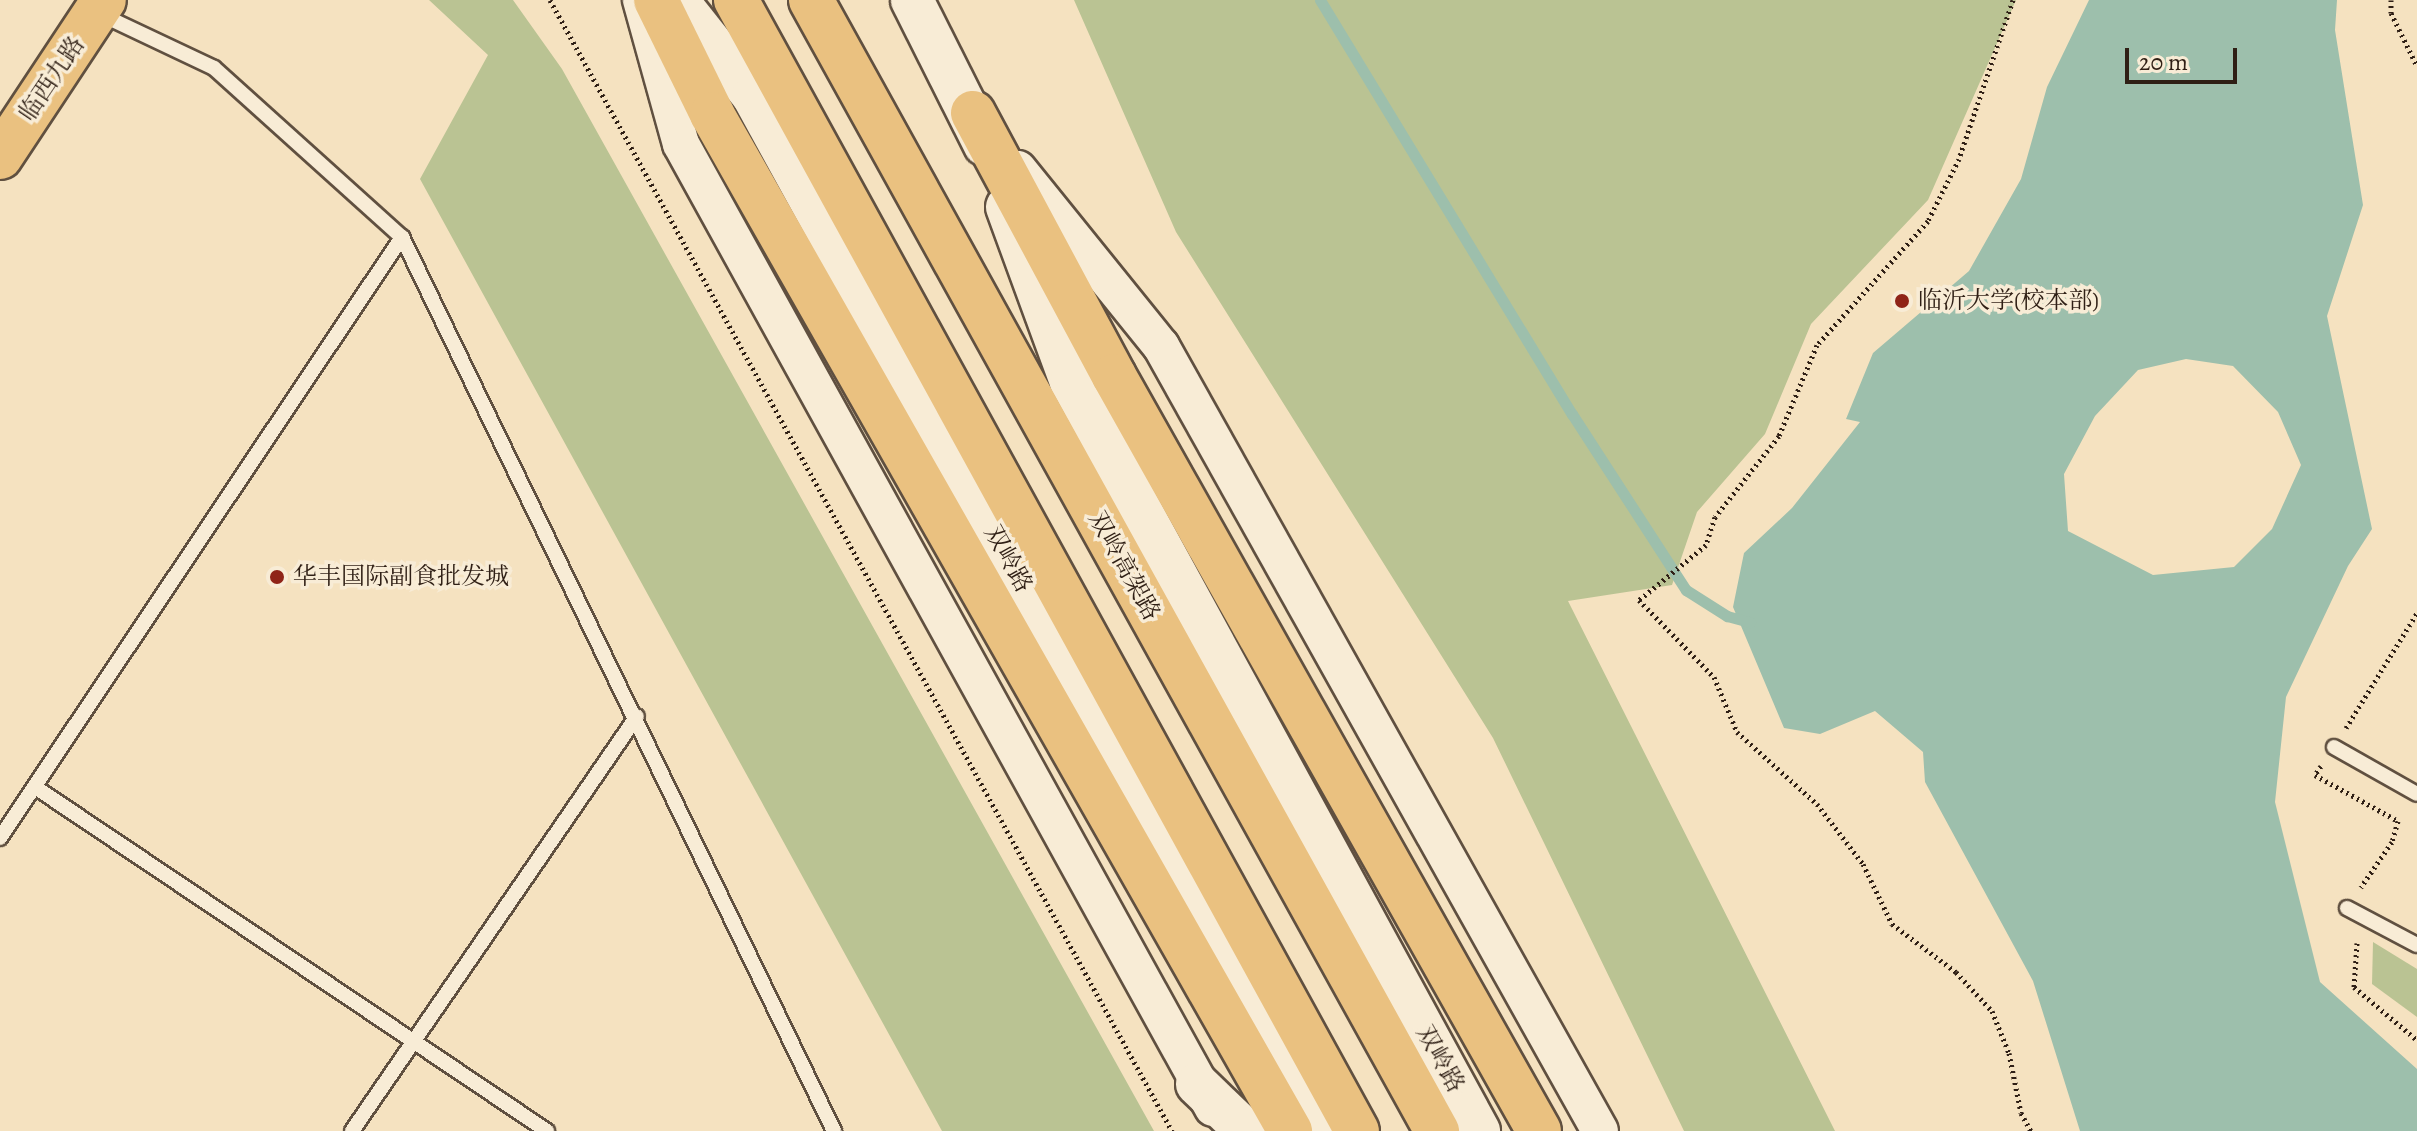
<!DOCTYPE html>
<meta charset="utf-8">
<style>
body{margin:0}
#map{position:relative;width:2417px;height:1131px;overflow:hidden;background:#f5e2c0;font-family:Alegreya,"Noto Serif SC",serif}
div>[style]{position:absolute}
[style*='--x']{left:calc(var(--x)*1px);top:calc(var(--y)*1px);width:calc(var(--w)*1px);rotate:calc(var(--a)*1deg)}
.green>*{inset:0;background:#bac393}
.water>*{inset:0;background:#9dbfac}
.stream>*{height:11px;margin:-5.5px;padding:0 5.5px;transform-origin:5.5px;border-radius:5.5px;background:#9dbfac}
.path>*{height:5px;margin-top:-2.5px;transform-origin:0;background:repeating-linear-gradient(90deg,#2f1f15 0 2px,transparent 0 6px)}
.roads{filter:drop-shadow(2px 0 #605040) drop-shadow(-2px 0 #605040) drop-shadow(0 2px #605040) drop-shadow(0 -2px #605040)}
.service>*{height:14px;margin:-7px;padding:0 7px;transform-origin:7px;border-radius:7px;background:#f8ecd6}
.tertiary>*{height:36px;margin:-18px;padding:0 18px;transform-origin:18px;border-radius:18px;background:#f8ecd6}
.secondary>*{height:42px;margin:-21px;padding:0 21px;transform-origin:21px;border-radius:21px;background:#f8ecd6}
.primary>*{height:44px;margin:-22px;padding:0 22px;transform-origin:22px;border-radius:22px;background:#eac180}
.trunk>*{height:44px;margin:-22px;padding:0 22px;transform-origin:22px;border-radius:22px;background:#eac180}
.dots>*{width:22px;height:22px;translate:-50% -50%;box-sizing:border-box;border:4px solid #f8ecd6;border-radius:50%}
span{translate:-50% -50%;white-space:nowrap;text-align:center;line-height:1.15;-webkit-text-stroke:7px #f8ecd6;paint-order:stroke}
.street-label{font-size:24px;color:#2f1f15}
.poi-label{font-size:24px;color:#2f1f15}
.left{translate:0 -50%;text-align:left}
.scale{position:absolute;left:2125px;top:48px;width:112px;height:36px;box-sizing:border-box;border:4px solid #2f1f15;border-top:0;padding-left:10px;font-size:24px;line-height:28px;white-space:nowrap;color:#2f1f15;-webkit-text-stroke:6px #f8ecd6;paint-order:stroke}
</style>
<div id="map">
<div class="green">
<i style="clip-path:polygon(429px 0,513px 0,562px 69px,1154px 1131px,942px 1131px,420px 179px,488px 55px)"></i>
<i style="clip-path:polygon(1074px 0,2016px 0,1928px 200px,1811px 324px,1765px 434px,1697px 512px,1672px 585px,1568px 601px,1835px 1131px,1684px 1131px,1493px 738px,1176px 232px)"></i>
<i style="clip-path:polygon(2373px 942px,2417px 969px,2417px 1017px,2372px 984px)"></i>
</div>
<div class="water">
<i style="clip-path:polygon(evenodd,2089px 0,2337px 0,2335px 30px,2363px 205px,2327px 316px,2372px 529px,2348px 566px,2286px 697px,2275px 802px,2320px 982px,2417px 1069px,2417px 1131px,2080px 1131px,2033px 981px,1925px 782px,1923px 752px,1875px 711px,1820px 734px,1784px 728px,1733px 607px,1744px 553px,1792px 508px,1860px 422px,1846px 419px,1873px 353px,1969px 271px,2021px 179px,2047px 87px,2089px 0,2186px 359px,2233px 366px,2278px 412px,2301px 465px,2272px 529px,2234px 567px,2153px 575px,2068px 531px,2064px 474px,2095px 416px,2138px 370px,2186px 359px)"></i>
</div>
<div class="stream">
<i style="--x:1320;--y:0;--w:485;--a:58.7"></i>
<i style="--x:1572;--y:414;--w:210;--a:57.1"></i>
<i style="--x:1686;--y:590;--w:49;--a:32.4"></i>
<i style="--x:1727;--y:616;--w:24;--a:15"></i>
</div>
<div class="path">
<i style="--x:550;--y:0;--w:1291;--a:61.19"></i>
<i style="--x:2013;--y:0;--w:168;--a:108.8"></i>
<i style="--x:1959;--y:159;--w:69;--a:116.6"></i>
<i style="--x:1928;--y:221;--w:166;--a:131.8"></i>
<i style="--x:1817;--y:345;--w:99;--a:112.7"></i>
<i style="--x:1779;--y:436;--w:103;--a:128.3"></i>
<i style="--x:1715;--y:517;--w:29;--a:108"></i>
<i style="--x:1706;--y:545;--w:87;--a:140.6"></i>
<i style="--x:1639;--y:600;--w:107;--a:45.8"></i>
<i style="--x:1714;--y:677;--w:60;--a:67.3"></i>
<i style="--x:1737;--y:732;--w:108;--a:42"></i>
<i style="--x:1817;--y:804;--w:76;--a:52.5"></i>
<i style="--x:1863;--y:864;--w:67;--a:64.2"></i>
<i style="--x:1892;--y:924;--w:80;--a:36.9"></i>
<i style="--x:1956;--y:972;--w:53;--a:47.3"></i>
<i style="--x:1992;--y:1011;--w:45;--a:68"></i>
<i style="--x:2009;--y:1053;--w:61;--a:78.7"></i>
<i style="--x:2021;--y:1113;--w:21;--a:61"></i>
<i style="--x:2391;--y:0;--w:13;--a:90"></i>
<i style="--x:2391;--y:13;--w:59;--a:63.9"></i>
<i style="--x:2346;--y:728;--w:135;--a:-58.3"></i>
<i style="--x:2321;--y:766;--w:11;--a:124"></i>
<i style="--x:2315;--y:775;--w:95;--a:29"></i>
<i style="--x:2398;--y:821;--w:22;--a:106"></i>
<i style="--x:2392;--y:842;--w:55;--a:124.6"></i>
<i style="--x:2357;--y:943;--w:44;--a:93.9"></i>
<i style="--x:2354;--y:987;--w:82;--a:40.1"></i>
</div>
<div class="roads">
<div class="service">
<i style="--x:100;--y:14;--w:126;--a:25.3"></i>
<i style="--x:214;--y:68;--w:253;--a:42"></i>
<i style="--x:402;--y:237;--w:993;--a:64.21"></i>
<i style="--x:2334;--y:747;--w:95;--a:29.5"></i>
<i style="--x:35;--y:787;--w:617;--a:33.9"></i>
<i style="--x:0;--y:838;--w:723;--a:-56.22"></i>
<i style="--x:2347;--y:908;--w:79;--a:27.9"></i>
<i style="--x:352;--y:1131;--w:503;--a:-55.52"></i>
</div>
<div class="tertiary">
<i style="--x:641;--y:0;--w:149;--a:74.5"></i>
<i style="--x:681;--y:144;--w:1101;--a:61.11"></i>
<i style="--x:1018;--y:169;--w:228;--a:51.1"></i>
<i style="--x:1161;--y:346;--w:899;--a:60.78"></i>
</div>
<div class="secondary">
<i style="--x:677;--y:0;--w:122;--a:51.6"></i>
<i style="--x:753;--y:96;--w:1181;--a:61.24"></i>
<i style="--x:912;--y:0;--w:162;--a:63.3"></i>
<i style="--x:1007;--y:207;--w:186;--a:69.9"></i>
<i style="--x:1071;--y:382;--w:853;--a:61.42"></i>
<i style="--x:1197;--y:1084;--w:68;--a:43.8"></i>
</div>
<div class="primary">
<i style="--x:0;--y:157;--w:188;--a:-56.5"></i>
</div>
<div class="trunk">
<i style="--x:656;--y:0;--w:127;--a:63.8"></i>
<i style="--x:712;--y:114;--w:1170;--a:60.39"></i>
<i style="--x:736;--y:0;--w:1290;--a:61.23"></i>
<i style="--x:811;--y:0;--w:1293;--a:61.04"></i>
<i style="--x:973;--y:113;--w:298;--a:61.8"></i>
<i style="--x:1114;--y:376;--w:866;--a:60.62"></i>
</div>
</div>
<div class="dots">
<i style="left:1902px;top:301px;background:#8f2418"></i>
<i style="left:277px;top:577px;background:#8f2418"></i>
</div>
<div class="street-label">
<span style="left:52px;top:79px;rotate:-56deg">临西九路</span>
<span style="left:1008px;top:559px;rotate:61deg">双岭路</span>
<span style="left:1124px;top:566px;rotate:61deg">双岭高架路</span>
<span style="left:1440px;top:1059px;rotate:61deg">双岭路</span>
</div>
<div class="poi-label">
<span class="left" style="left:1918px;top:301px">临沂大学(校本部)</span>
<span class="left" style="left:293px;top:577px">华丰国际副食批发城</span>
</div>
<div class="scale">20 m</div>
</div>
